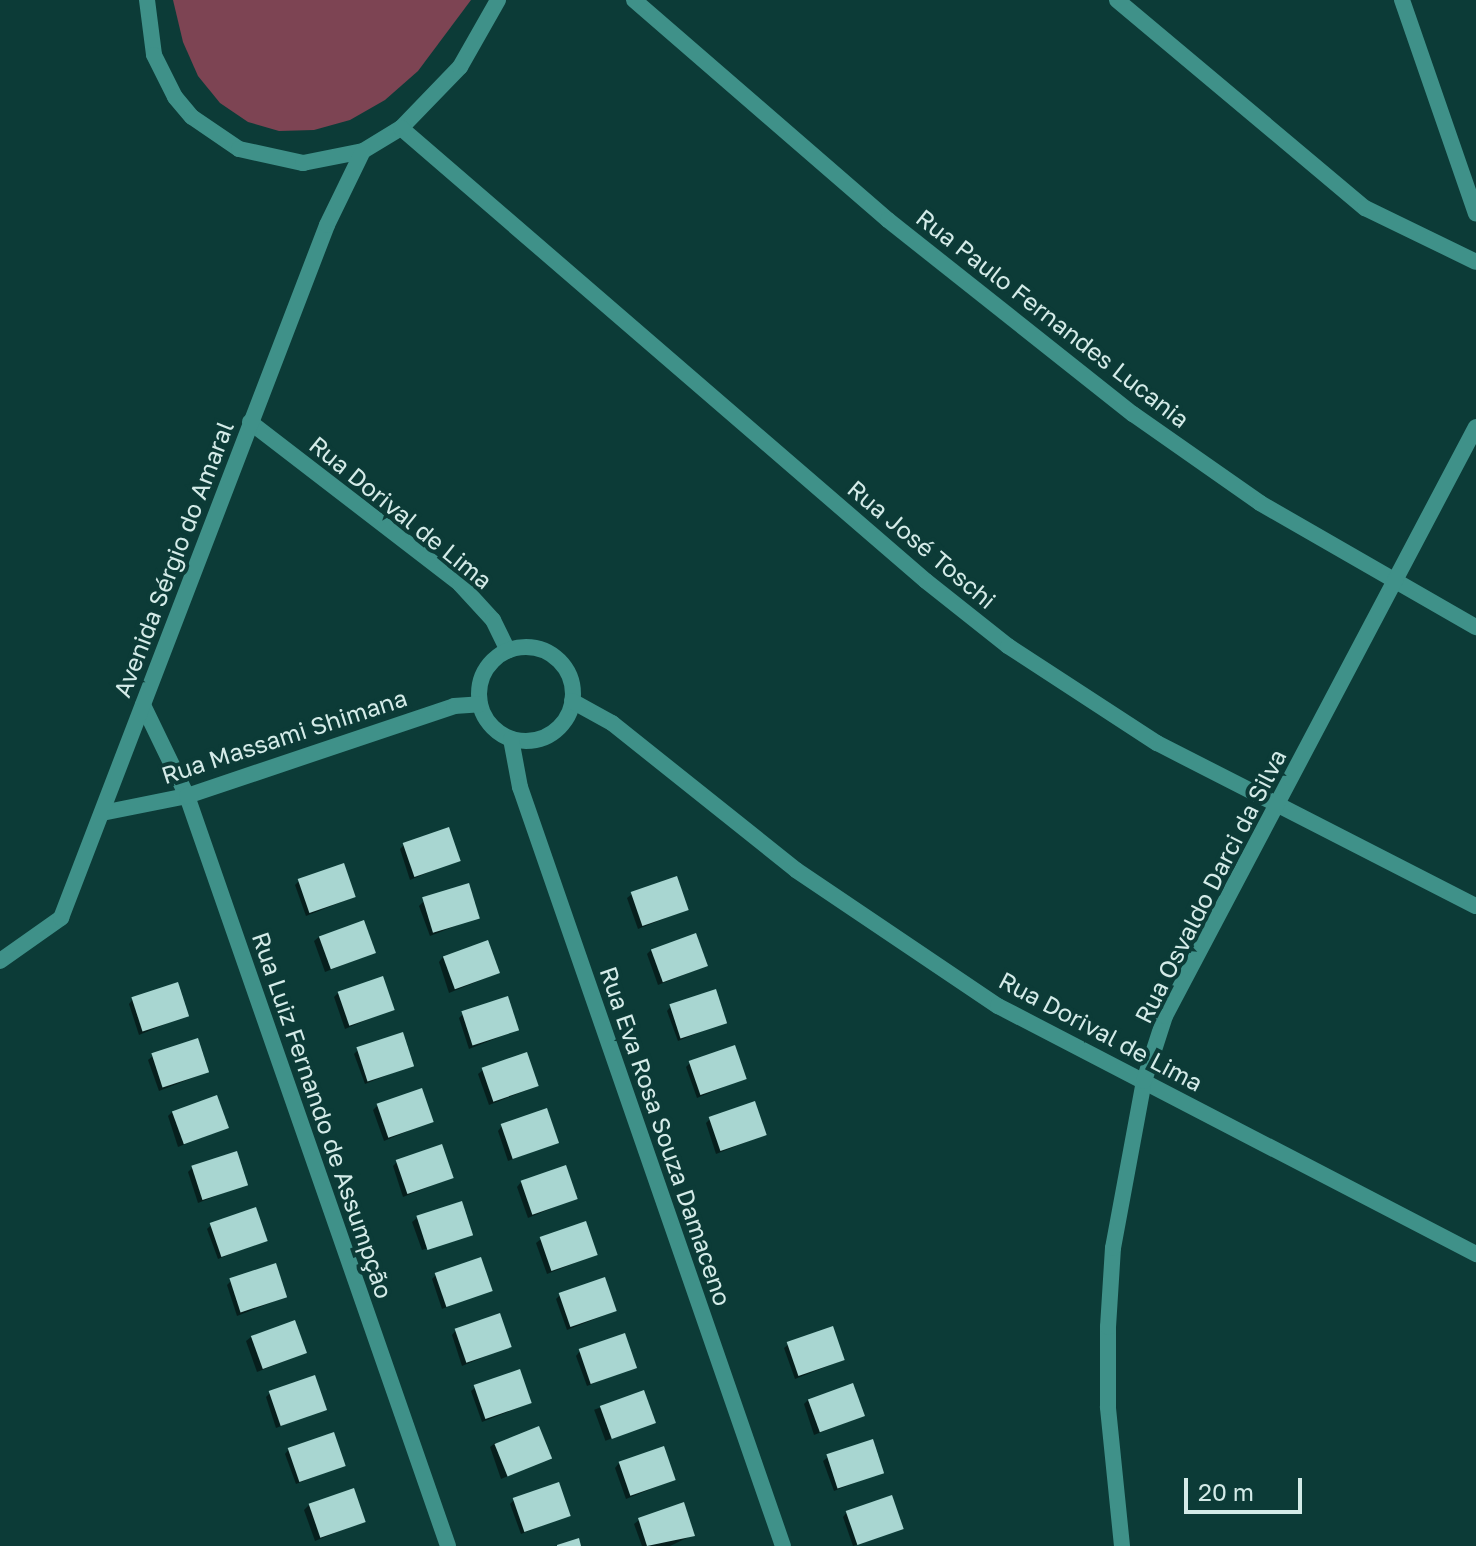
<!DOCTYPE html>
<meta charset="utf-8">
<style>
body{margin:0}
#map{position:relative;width:1476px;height:1546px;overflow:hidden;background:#0c3b37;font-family:"Golos Text",sans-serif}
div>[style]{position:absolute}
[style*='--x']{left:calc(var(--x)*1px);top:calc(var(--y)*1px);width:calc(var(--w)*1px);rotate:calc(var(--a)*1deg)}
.green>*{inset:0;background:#7d4453}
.shadow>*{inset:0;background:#0007;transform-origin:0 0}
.building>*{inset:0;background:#a8d6d1;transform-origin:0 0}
.street>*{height:16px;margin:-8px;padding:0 8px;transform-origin:8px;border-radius:8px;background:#3f9189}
.street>.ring{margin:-8px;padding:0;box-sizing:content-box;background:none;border:16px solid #3f9189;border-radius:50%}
span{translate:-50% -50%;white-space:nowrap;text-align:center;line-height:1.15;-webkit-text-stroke:8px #0c3b37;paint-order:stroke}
.street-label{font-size:24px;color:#d4ebe8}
.scale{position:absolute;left:1184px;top:1478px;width:118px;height:36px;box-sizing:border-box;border:4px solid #d4ebe8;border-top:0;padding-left:10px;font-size:24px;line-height:28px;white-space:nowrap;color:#d4ebe8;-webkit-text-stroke:6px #0c3b37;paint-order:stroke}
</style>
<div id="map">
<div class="green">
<i style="clip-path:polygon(173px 0,471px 0,418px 71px,385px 100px,350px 120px,314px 130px,279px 131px,248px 122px,220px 103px,198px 76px,183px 42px)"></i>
</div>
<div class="shadow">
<i style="clip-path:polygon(404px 845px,458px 860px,410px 880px,400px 849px)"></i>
<i style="clip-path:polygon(299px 881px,354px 897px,306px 916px,295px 885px)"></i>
<i style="clip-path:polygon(632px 894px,686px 910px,638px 929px,627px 898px)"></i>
<i style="clip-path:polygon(424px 901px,478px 917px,430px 936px,419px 906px)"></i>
<i style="clip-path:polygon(319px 937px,373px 953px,325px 972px,314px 941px)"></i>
<i style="clip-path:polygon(651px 950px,706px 966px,658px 985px,647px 954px)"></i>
<i style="clip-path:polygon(443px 957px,498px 973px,449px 993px,439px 962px)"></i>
<i style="clip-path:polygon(338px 993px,392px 1009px,345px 1029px,334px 997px)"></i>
<i style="clip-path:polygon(133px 999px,187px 1015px,139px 1035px,129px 1004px)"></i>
<i style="clip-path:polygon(671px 1006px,725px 1022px,678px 1041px,667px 1011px)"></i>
<i style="clip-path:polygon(463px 1014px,517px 1030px,469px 1049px,459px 1018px)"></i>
<i style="clip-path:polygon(358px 1050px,412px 1065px,365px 1084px,354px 1054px)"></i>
<i style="clip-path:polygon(153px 1056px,207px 1072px,159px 1091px,148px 1060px)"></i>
<i style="clip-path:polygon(691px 1062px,745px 1078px,697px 1098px,686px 1067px)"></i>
<i style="clip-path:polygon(483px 1070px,537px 1086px,489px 1105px,478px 1074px)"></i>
<i style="clip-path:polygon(378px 1105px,432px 1121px,384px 1141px,373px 1110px)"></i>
<i style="clip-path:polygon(172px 1112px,226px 1128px,178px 1147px,168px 1116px)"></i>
<i style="clip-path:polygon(710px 1119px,764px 1135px,716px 1154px,706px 1123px)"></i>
<i style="clip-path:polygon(502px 1126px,556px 1142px,508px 1161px,498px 1131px)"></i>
<i style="clip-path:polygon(397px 1162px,451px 1178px,403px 1197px,393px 1166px)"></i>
<i style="clip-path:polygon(192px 1168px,246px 1184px,198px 1203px,188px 1172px)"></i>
<i style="clip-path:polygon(521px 1182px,576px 1198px,528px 1218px,517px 1187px)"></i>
<i style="clip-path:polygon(417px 1218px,471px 1234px,422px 1250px,412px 1222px)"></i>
<i style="clip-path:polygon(212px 1224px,266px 1240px,218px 1259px,207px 1229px)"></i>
<i style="clip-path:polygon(541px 1239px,595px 1255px,547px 1274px,536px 1243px)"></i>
<i style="clip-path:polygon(436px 1275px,490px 1290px,442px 1309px,432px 1279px)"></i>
<i style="clip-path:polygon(231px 1281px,285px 1297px,237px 1316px,227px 1285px)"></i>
<i style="clip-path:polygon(560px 1295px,615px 1311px,567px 1330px,556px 1299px)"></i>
<i style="clip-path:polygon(456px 1330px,510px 1346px,462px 1366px,452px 1335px)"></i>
<i style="clip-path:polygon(251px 1337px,305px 1353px,257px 1372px,246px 1341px)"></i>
<i style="clip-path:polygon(789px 1344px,843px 1360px,795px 1379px,784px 1348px)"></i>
<i style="clip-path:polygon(580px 1351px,635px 1367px,587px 1386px,576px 1356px)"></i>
<i style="clip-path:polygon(476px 1387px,530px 1403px,482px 1422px,471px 1391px)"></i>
<i style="left:643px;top:1392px;width:33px;height:52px;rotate:70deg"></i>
<i style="clip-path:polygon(270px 1393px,324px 1409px,276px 1428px,266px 1397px)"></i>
<i style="clip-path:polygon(808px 1400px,862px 1416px,814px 1435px,804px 1404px)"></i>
<i style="clip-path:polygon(495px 1443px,549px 1459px,501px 1479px,490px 1447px)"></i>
<i style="clip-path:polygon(289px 1449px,344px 1465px,296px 1484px,285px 1454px)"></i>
<i style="clip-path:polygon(828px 1457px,882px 1472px,834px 1491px,823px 1461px)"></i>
<i style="clip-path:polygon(619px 1463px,673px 1480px,626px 1499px,615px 1468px)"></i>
<i style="clip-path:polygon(514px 1500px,569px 1515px,521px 1534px,510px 1504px)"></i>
<i style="clip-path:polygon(309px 1505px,364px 1521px,315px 1541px,304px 1510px)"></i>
<i style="clip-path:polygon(847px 1512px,901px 1528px,853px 1546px,843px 1517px)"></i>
<i style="clip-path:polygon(639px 1520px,693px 1535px,670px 1546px,642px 1546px,634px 1524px)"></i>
</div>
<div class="building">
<i style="left:449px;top:827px;width:36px;height:49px;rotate:71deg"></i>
<i style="left:344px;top:863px;width:36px;height:49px;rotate:71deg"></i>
<i style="left:677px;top:876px;width:36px;height:49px;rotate:71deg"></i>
<i style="left:469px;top:883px;width:37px;height:49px;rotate:73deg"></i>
<i style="left:364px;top:920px;width:35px;height:48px;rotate:70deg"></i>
<i style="left:696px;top:933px;width:35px;height:48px;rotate:70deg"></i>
<i style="left:488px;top:940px;width:35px;height:48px;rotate:70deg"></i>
<i style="left:383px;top:976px;width:36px;height:48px;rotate:71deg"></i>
<i style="left:178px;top:982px;width:36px;height:49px;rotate:72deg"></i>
<i style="left:716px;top:989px;width:36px;height:49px;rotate:72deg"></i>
<i style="left:508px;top:996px;width:36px;height:49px;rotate:72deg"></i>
<i style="left:403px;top:1032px;width:36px;height:49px;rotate:72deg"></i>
<i style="left:198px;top:1038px;width:36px;height:49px;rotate:72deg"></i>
<i style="left:735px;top:1045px;width:36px;height:49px;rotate:71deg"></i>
<i style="left:527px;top:1052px;width:36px;height:48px;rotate:71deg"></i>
<i style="left:422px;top:1088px;width:36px;height:48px;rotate:71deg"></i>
<i style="left:217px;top:1095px;width:35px;height:48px;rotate:70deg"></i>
<i style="left:755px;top:1101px;width:36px;height:49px;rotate:71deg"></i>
<i style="left:547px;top:1108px;width:37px;height:49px;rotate:71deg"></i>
<i style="left:442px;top:1144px;width:36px;height:49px;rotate:71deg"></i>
<i style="left:237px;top:1151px;width:36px;height:48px;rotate:72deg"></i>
<i style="left:566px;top:1165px;width:36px;height:48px;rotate:71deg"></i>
<i style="left:462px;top:1201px;width:36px;height:48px;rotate:72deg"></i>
<i style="left:256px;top:1207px;width:36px;height:49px;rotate:71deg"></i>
<i style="left:586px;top:1221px;width:36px;height:49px;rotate:71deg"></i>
<i style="left:481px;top:1257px;width:36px;height:49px;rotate:71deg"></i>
<i style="left:276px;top:1263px;width:36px;height:49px;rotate:72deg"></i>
<i style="left:605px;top:1277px;width:36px;height:49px;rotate:71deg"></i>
<i style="left:500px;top:1313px;width:36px;height:48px;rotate:71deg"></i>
<i style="left:295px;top:1320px;width:35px;height:47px;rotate:70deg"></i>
<i style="left:833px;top:1326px;width:36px;height:49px;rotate:71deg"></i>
<i style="left:625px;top:1333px;width:37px;height:49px;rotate:71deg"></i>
<i style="left:520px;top:1369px;width:36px;height:49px;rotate:71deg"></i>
<i style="left:315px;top:1375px;width:37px;height:49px;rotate:71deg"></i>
<i style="left:853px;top:1383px;width:35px;height:48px;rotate:70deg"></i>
<i style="left:644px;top:1390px;width:35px;height:47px;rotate:70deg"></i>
<i style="left:539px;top:1426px;width:35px;height:48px;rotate:68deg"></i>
<i style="left:334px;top:1432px;width:36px;height:49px;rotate:71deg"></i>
<i style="left:873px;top:1439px;width:36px;height:49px;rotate:72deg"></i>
<i style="left:664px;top:1446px;width:36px;height:48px;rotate:71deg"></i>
<i style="left:559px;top:1482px;width:36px;height:49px;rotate:71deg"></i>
<i style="left:354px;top:1488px;width:36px;height:48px;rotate:71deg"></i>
<i style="left:892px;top:1495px;width:36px;height:49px;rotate:71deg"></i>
<i style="clip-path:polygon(684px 1502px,695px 1536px,647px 1546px,638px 1518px)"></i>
<i style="clip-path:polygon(579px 1538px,581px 1546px,557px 1546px,557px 1545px)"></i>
</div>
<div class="street">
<i style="--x:147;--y:0;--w:55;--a:82.7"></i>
<i style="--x:154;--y:55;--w:47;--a:63.4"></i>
<i style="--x:175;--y:97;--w:26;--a:50"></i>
<i style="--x:192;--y:117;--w:57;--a:34.2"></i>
<i style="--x:239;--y:149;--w:66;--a:12.3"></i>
<i style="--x:303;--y:163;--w:61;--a:-11.3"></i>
<i style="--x:363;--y:151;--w:44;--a:-31.2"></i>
<i style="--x:401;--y:128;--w:85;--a:-46"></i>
<i style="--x:460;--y:67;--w:77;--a:-60.4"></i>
<i style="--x:634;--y:0;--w:336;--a:40.9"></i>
<i style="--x:888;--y:220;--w:313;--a:38.4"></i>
<i style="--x:1133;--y:414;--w:155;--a:35"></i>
<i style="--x:1260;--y:503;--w:249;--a:29.9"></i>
<i style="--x:1117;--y:0;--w:324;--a:40"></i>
<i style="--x:1365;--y:208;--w:123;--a:25.9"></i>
<i style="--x:1402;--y:0;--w:226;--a:70.9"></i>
<i style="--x:401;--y:128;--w:693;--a:40.79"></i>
<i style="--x:926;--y:581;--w:105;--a:38.4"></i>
<i style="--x:1008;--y:646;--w:178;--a:33.1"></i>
<i style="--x:1157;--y:743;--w:358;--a:27.1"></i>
<i style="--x:250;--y:422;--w:265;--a:37.6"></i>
<i style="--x:460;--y:584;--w:49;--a:47.5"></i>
<i style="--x:493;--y:620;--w:34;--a:64"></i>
<i class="ring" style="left:479px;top:647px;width:78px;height:78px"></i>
<i style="--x:572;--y:701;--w:46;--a:28.8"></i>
<i style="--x:612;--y:723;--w:236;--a:38.6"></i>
<i style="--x:796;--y:870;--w:244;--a:34"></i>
<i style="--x:998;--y:1006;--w:539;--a:27.42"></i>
<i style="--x:143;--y:705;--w:101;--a:64.2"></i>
<i style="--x:187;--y:796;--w:794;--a:70.81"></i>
<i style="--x:511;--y:739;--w:49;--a:79.4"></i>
<i style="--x:520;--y:787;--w:803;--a:70.89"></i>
<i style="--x:102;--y:813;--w:87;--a:-11.3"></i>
<i style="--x:187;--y:796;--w:282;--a:-18.6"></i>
<i style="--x:454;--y:706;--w:26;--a:-4"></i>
<i style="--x:0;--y:961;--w:75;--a:-35.2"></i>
<i style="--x:61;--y:918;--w:742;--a:-69"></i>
<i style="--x:327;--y:225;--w:82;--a:-64.1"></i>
<i style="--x:1122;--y:1546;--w:140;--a:-95.8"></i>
<i style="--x:1108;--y:1407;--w:80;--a:-90"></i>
<i style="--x:1108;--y:1327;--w:79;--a:-86.4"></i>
<i style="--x:1113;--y:1248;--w:170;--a:-79.5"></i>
<i style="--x:1144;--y:1081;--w:68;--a:-72.1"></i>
<i style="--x:1165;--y:1016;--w:666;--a:-62.17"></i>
</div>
<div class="street-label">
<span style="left:1053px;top:318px;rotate:38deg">Rua Paulo Fernandes Lucania</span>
<span style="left:401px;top:512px;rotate:39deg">Rua Dorival de Lima</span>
<span style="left:922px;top:544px;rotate:40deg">Rua José Toschi</span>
<span style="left:173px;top:559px;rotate:-69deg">Avenida Sérgio do Amaral</span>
<span style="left:284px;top:736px;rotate:-18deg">Rua Massami Shimana</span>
<span style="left:1210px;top:886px;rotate:-63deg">Rua Osvaldo Darci da Silva</span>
<span style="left:1101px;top:1031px;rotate:28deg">Rua Dorival de Lima</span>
<span style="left:323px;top:1115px;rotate:71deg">Rua Luiz Fernando de Assumpção</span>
<span style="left:666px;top:1136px;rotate:71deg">Rua Eva Rosa Souza Damaceno</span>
</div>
<div class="scale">20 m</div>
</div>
